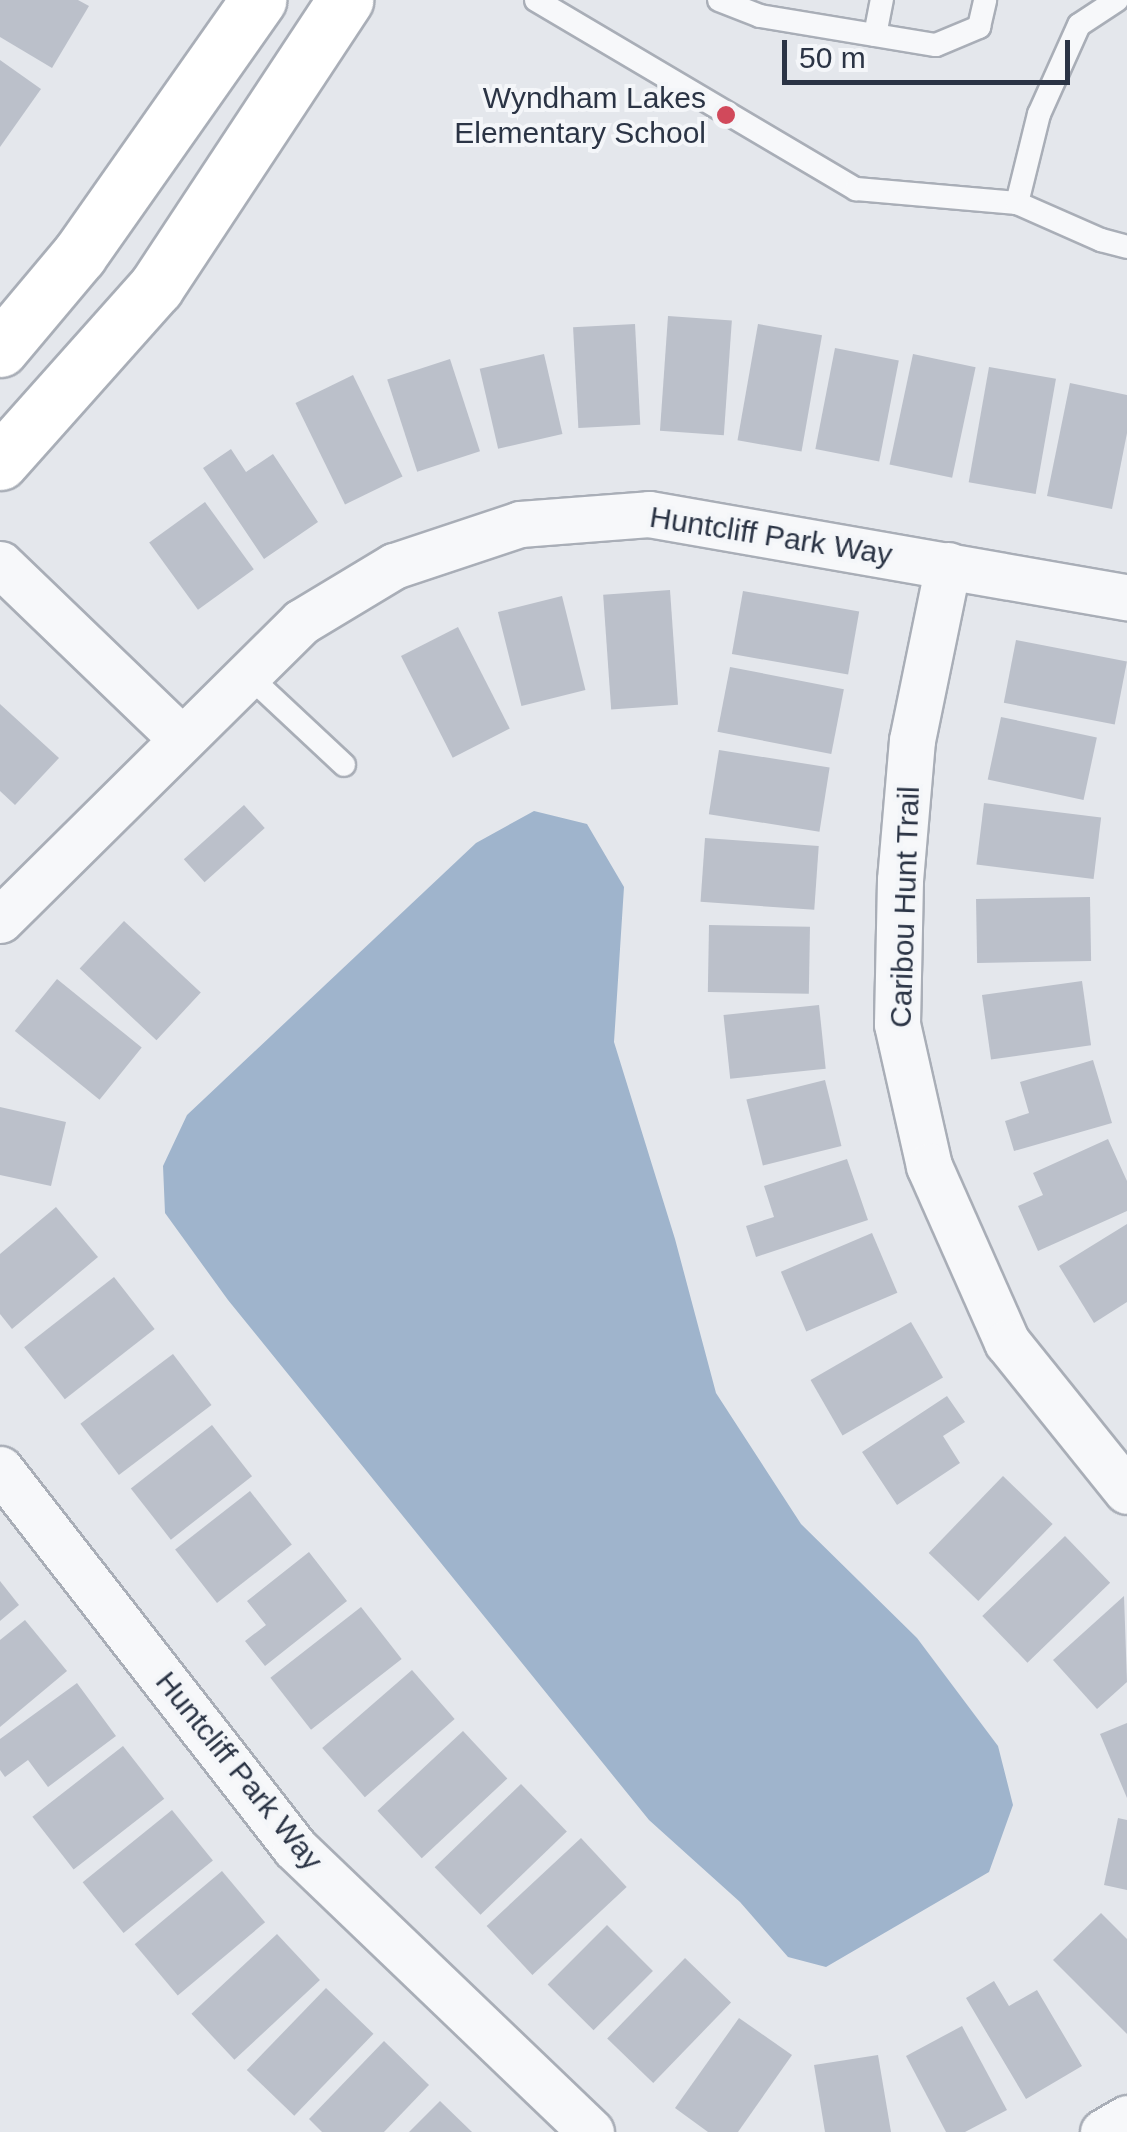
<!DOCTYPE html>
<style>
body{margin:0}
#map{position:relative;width:1127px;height:2132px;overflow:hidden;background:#e4e7ec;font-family:Arial,sans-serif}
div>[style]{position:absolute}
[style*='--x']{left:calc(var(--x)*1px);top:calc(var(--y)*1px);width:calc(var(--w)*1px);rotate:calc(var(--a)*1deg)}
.water>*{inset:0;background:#9fb4cc}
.building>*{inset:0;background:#bbc0ca;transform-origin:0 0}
.roads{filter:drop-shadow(2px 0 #a9aeb7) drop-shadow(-2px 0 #a9aeb7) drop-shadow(0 2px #a9aeb7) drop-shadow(0 -2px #a9aeb7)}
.lane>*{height:22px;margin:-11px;padding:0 11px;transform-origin:11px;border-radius:11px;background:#f7f8fa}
.street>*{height:45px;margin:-22.5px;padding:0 22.5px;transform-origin:22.5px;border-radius:22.5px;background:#f7f8fa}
.secondary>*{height:55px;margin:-27.5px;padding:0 27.5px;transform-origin:27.5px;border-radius:27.5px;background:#fff}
.dots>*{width:28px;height:28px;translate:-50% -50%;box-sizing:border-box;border:5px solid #f4f6f9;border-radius:50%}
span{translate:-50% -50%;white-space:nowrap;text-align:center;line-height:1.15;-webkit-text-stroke:8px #f4f6f9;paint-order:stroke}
.poi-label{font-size:30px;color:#2b3445}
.right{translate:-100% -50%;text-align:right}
.street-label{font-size:30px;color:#2b3445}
.scale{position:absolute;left:782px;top:40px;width:288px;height:45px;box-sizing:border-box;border:5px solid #2b3445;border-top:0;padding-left:12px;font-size:30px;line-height:35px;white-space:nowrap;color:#2b3445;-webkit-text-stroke:8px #f4f6f9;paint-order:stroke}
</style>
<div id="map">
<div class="water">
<i style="clip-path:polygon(534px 811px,587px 824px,624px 887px,614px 1042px,675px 1239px,716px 1393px,801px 1524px,917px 1638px,998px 1746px,1013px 1805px,989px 1872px,826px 1967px,788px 1957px,740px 1902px,649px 1820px,228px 1300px,165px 1213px,163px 1166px,187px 1115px,476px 843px)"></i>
</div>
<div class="building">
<i style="clip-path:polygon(0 0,78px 0,89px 6px,52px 68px,0 37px)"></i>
<i style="clip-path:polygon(0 60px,41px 89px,0 147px)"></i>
<i style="left:668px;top:316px;width:64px;height:115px;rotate:4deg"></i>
<i style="left:635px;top:324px;width:101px;height:62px;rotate:87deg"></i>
<i style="left:758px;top:324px;width:65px;height:118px;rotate:10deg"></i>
<i style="left:835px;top:348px;width:65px;height:103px;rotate:11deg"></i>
<i style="left:544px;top:354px;width:82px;height:66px;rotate:77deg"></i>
<i style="left:913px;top:354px;width:64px;height:113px;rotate:12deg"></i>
<i style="left:450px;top:359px;width:97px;height:66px;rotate:72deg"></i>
<i style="left:989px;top:367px;width:68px;height:117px;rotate:10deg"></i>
<i style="left:353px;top:375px;width:113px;height:64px;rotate:64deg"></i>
<i style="clip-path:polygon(1070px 383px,1127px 395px,1127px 433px,1112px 509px,1047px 496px)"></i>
<i style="clip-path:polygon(231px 449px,246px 472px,273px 454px,318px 522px,264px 559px,203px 468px)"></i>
<i style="left:205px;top:502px;width:83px;height:69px;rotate:54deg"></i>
<i style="left:670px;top:590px;width:115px;height:67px;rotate:86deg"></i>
<i style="left:743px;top:591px;width:118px;height:64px;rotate:10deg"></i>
<i style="left:562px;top:596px;width:97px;height:66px;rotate:76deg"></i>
<i style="left:458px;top:627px;width:114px;height:64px;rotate:63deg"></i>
<i style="left:1016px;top:640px;width:113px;height:64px;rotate:11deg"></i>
<i style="left:730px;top:667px;width:116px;height:66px;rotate:11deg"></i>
<i style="clip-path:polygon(0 704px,59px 758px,15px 805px,0 791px)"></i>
<i style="left:1001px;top:717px;width:98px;height:64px;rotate:12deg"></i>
<i style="left:719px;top:750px;width:112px;height:65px;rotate:9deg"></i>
<i style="left:984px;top:803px;width:118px;height:62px;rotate:7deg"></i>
<i style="left:244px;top:805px;width:31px;height:81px;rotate:48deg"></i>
<i style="left:705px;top:838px;width:114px;height:64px;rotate:4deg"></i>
<i style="left:1090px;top:897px;width:64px;height:114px;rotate:89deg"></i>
<i style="left:124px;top:921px;width:105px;height:65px;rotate:43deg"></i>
<i style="left:709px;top:925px;width:101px;height:67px;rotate:1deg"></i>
<i style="left:57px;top:979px;width:109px;height:67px;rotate:39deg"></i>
<i style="left:1082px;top:981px;width:65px;height:101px;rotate:82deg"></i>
<i style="left:819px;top:1005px;width:64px;height:96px;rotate:84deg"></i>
<i style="clip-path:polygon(1093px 1060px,1112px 1123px,1014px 1151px,1005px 1121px,1029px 1113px,1020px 1082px)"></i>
<i style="left:825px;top:1080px;width:68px;height:81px;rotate:76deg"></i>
<i style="clip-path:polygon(0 1107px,66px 1122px,51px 1186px,0 1175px)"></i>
<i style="clip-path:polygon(1108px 1139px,1127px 1181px,1127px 1211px,1038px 1251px,1018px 1206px,1043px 1195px,1033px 1173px)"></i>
<i style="clip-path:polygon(847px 1159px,868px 1220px,756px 1257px,746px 1226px,774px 1217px,764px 1186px)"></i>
<i style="clip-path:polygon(56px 1207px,98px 1257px,12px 1329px,0 1314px,0 1254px)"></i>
<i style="clip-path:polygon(1127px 1224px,1127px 1302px,1094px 1323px,1059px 1266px)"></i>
<i style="left:872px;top:1233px;width:65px;height:99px;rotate:67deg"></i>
<i style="left:114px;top:1277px;width:66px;height:114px;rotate:52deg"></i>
<i style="left:911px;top:1322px;width:64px;height:116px;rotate:60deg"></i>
<i style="left:173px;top:1354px;width:64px;height:116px;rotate:53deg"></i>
<i style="clip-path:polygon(947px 1396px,965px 1422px,943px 1436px,960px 1463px,897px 1505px,862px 1452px)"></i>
<i style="left:212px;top:1425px;width:65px;height:103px;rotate:52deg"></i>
<i style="left:1003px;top:1476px;width:69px;height:107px;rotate:44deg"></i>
<i style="left:250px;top:1491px;width:68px;height:95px;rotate:52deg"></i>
<i style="left:1065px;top:1536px;width:65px;height:115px;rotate:46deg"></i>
<i style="clip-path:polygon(309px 1552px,347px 1601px,265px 1666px,245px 1641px,266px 1625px,247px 1601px)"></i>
<i style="clip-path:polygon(0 1581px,19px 1605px,0 1621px)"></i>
<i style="clip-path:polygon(1124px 1596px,1127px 1682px,1097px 1709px,1053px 1660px)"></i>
<i style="left:361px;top:1607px;width:66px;height:115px;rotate:52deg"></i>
<i style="clip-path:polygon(25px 1620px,67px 1671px,0 1727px,0 1640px)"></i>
<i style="left:412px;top:1670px;width:65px;height:119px;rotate:49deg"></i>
<i style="clip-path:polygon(77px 1683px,116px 1736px,48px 1787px,28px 1760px,5px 1777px,0 1770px,0 1739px)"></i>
<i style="clip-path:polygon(1127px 1723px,1127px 1798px,1100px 1734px)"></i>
<i style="left:463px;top:1731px;width:65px;height:117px;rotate:47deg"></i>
<i style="left:123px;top:1746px;width:67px;height:115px;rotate:52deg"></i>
<i style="left:521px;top:1784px;width:66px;height:120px;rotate:46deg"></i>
<i style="left:172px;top:1810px;width:65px;height:115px;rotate:51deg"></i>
<i style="clip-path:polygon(1118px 1818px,1127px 1820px,1127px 1890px,1104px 1885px)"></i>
<i style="left:581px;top:1838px;width:67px;height:129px;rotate:47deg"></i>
<i style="left:222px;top:1871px;width:67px;height:114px;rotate:50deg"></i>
<i style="clip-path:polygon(1101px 1913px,1127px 1939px,1127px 2034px,1053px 1960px)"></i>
<i style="left:607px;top:1925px;width:65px;height:84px;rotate:45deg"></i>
<i style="left:277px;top:1934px;width:63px;height:117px;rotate:47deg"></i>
<i style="left:685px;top:1958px;width:64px;height:112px;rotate:44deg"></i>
<i style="clip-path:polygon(994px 1981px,1009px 2006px,1037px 1990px,1082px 2066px,1026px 2099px,966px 1998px)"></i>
<i style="left:326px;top:1988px;width:66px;height:114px;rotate:44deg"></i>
<i style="clip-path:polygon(739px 2018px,792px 2055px,738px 2132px,708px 2132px,675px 2108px)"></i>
<i style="clip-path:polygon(962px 2026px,1007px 2110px,965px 2132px,946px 2132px,906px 2056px)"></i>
<i style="clip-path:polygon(384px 2041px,429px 2085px,384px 2132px,322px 2132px,309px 2119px)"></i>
<i style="clip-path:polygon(878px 2055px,891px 2132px,825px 2132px,814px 2065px)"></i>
<i style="clip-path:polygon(440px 2101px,472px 2132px,409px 2132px)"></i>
</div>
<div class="roads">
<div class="lane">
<i style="--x:536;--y:0;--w:372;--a:30.6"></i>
<i style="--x:856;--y:189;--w:162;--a:5"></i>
<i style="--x:719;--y:0;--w:44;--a:21.3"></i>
<i style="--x:760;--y:16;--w:178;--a:9.4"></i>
<i style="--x:936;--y:45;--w:47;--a:-22.7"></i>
<i style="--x:979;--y:27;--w:28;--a:-77"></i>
<i style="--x:1117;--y:0;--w:45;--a:146.7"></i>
<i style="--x:1079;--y:25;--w:98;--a:114.2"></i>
<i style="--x:1039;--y:114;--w:92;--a:103.9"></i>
<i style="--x:1017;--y:203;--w:92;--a:23.8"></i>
<i style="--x:1101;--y:240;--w:27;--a:15"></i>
<i style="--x:875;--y:35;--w:36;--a:-79"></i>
<i style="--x:249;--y:676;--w:130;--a:43.1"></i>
</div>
<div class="street">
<i style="--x:0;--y:564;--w:252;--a:43.9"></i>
<i style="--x:948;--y:565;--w:179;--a:101.6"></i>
<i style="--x:912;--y:740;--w:141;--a:94.9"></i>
<i style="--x:900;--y:880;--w:144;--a:91.2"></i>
<i style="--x:897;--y:1024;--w:146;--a:77.3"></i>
<i style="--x:929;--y:1166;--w:193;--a:66.1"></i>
<i style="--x:1007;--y:1342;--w:191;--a:51.2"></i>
<i style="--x:0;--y:920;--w:424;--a:-44.7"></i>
<i style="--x:301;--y:622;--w:109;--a:-31.1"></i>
<i style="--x:394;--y:566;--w:133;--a:-18.4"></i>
<i style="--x:520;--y:524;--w:129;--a:-4.4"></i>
<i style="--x:649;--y:514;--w:485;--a:9.9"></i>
<i style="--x:0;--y:1469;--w:480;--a:52.1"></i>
<i style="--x:295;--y:1848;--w:410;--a:43.8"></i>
<i style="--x:1103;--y:2132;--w:28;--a:-30"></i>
</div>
<div class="secondary">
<i style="--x:0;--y:349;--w:123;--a:-50"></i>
<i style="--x:79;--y:255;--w:312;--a:-54.9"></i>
<i style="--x:0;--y:462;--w:234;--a:-48.3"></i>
<i style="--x:156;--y:287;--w:344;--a:-56.6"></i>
</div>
</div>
<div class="dots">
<i style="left:726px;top:115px;background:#d1495b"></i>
</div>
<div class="poi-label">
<span class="right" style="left:706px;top:115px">Wyndham Lakes<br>Elementary School</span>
</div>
<div class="street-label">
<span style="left:771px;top:536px;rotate:9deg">Huntcliff Park Way</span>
<span style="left:905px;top:907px;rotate:-88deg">Caribou Hunt Trail</span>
<span style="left:239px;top:1771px;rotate:51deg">Huntcliff Park Way</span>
</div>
<div class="scale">50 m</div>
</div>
